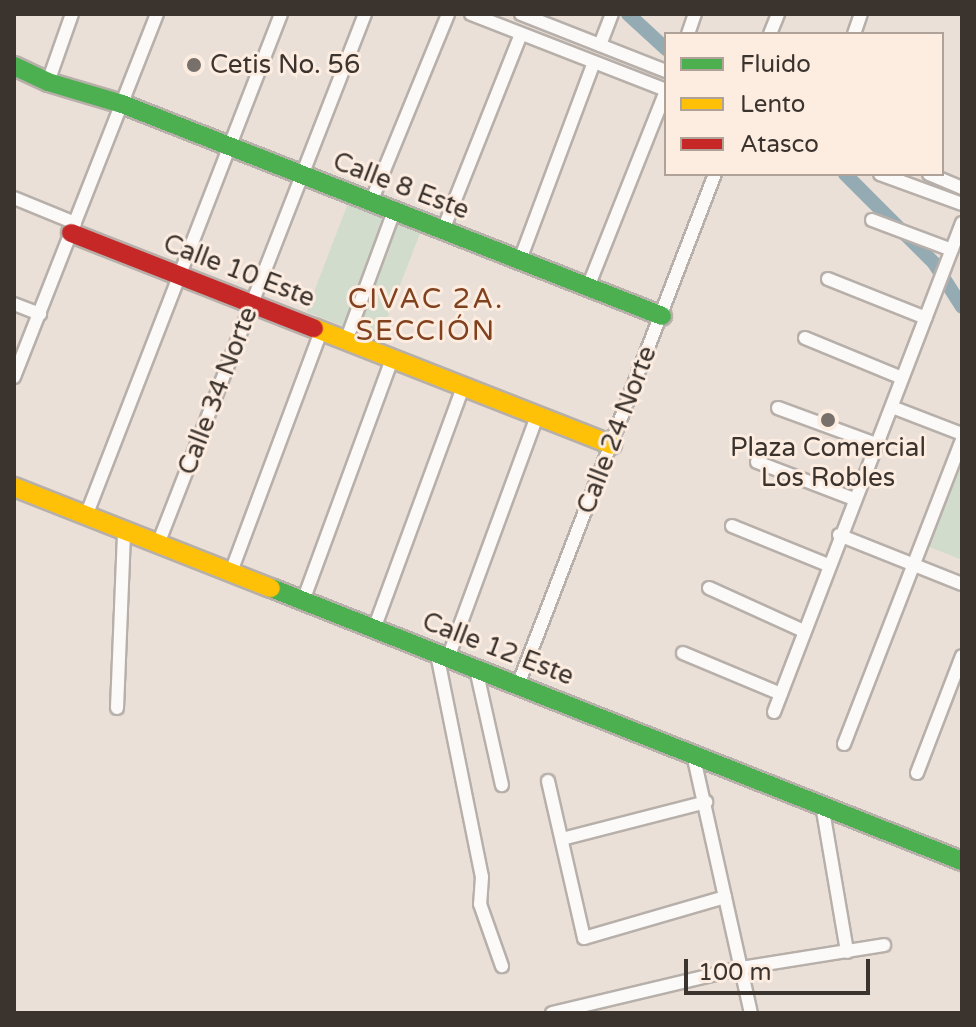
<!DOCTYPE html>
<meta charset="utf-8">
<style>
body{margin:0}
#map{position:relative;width:976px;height:1027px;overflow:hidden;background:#eae0d8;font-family:"Varela Round",sans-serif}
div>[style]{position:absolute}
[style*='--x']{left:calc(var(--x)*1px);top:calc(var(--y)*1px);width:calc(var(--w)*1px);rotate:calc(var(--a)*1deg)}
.green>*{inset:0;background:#d2dccc;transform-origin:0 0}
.canal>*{height:14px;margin:-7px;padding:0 7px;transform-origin:7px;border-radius:7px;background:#95abb4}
.roads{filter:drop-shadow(2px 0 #b7afa9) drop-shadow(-2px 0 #b7afa9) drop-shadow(0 2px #b7afa9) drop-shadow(0 -2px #b7afa9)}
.street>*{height:12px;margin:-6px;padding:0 6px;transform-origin:6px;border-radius:6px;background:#fcfaf9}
.fast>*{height:18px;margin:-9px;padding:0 9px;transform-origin:9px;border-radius:9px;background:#4caf50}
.slow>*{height:18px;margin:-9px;padding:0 9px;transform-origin:9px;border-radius:9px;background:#ffc107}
.jam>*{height:18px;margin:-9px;padding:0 9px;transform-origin:9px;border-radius:9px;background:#c62828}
.dots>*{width:22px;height:22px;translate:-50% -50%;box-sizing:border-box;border:4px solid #fdede1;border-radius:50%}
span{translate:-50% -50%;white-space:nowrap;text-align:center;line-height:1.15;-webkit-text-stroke:6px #fdede1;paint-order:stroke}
.poi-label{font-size:26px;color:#3b332e}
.left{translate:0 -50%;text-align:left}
.street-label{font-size:26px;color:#3b332e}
.neighbourhood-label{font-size:28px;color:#81411e;letter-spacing:2px}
.frame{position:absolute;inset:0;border:16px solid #3b332e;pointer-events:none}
.legend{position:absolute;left:664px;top:32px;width:280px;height:144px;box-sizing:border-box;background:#fdede1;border:2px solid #afa399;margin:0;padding:10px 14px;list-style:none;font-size:24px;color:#3b332e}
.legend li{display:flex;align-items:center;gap:16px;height:40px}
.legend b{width:40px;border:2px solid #afa399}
.scale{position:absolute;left:684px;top:959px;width:186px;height:36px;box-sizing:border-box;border:4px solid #3b332e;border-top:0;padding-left:10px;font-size:24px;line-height:28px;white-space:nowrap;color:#3b332e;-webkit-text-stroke:6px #fdede1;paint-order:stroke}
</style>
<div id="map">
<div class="green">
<i style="left:350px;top:198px;width:78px;height:122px;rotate:21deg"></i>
<i style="clip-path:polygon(962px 451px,962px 560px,927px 546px)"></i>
</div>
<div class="canal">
<i style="--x:628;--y:14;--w:52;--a:42.6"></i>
<i style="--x:845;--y:174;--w:126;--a:45"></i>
<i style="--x:934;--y:263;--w:52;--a:57.5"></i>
</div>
<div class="roads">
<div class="street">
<i style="--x:471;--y:14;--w:209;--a:21.3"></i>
<i style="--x:521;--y:14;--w:156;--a:21.5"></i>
<i style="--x:688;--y:34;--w:21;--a:-71"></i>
<i style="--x:770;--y:34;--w:22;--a:-68"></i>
<i style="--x:854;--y:34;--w:21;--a:-71"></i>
<i style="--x:600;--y:45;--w:33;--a:-69"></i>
<i style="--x:48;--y:82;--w:72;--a:-70.6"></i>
<i style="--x:880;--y:174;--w:87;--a:20.1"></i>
<i style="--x:929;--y:174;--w:36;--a:23"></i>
<i style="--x:14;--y:198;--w:66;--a:22.3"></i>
<i style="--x:371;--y:202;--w:203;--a:-67.7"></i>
<i style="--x:872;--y:220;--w:85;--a:20.6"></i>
<i style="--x:443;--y:230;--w:211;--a:-68.3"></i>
<i style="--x:520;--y:260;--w:211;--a:-69.5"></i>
<i style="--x:828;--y:279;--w:105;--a:21.7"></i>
<i style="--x:588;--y:287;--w:211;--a:-68.3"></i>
<i style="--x:14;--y:304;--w:28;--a:21"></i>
<i style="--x:805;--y:338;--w:105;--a:22.4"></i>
<i style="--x:346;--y:341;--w:139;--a:-69.7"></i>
<i style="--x:14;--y:377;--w:390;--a:-68.5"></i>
<i style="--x:892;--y:407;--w:75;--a:21.1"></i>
<i style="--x:778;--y:408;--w:104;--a:20.2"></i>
<i style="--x:757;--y:462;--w:104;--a:20.9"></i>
<i style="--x:86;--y:516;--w:539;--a:-68.77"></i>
<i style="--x:732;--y:526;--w:104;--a:22.1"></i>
<i style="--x:839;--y:535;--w:132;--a:21.7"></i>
<i style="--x:158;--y:544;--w:569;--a:-68.67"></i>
<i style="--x:231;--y:572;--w:257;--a:-69.5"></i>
<i style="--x:709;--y:588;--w:104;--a:24.4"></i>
<i style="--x:303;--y:601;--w:258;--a:-69.8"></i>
<i style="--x:374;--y:629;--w:258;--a:-69.8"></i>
<i style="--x:683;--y:653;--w:106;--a:22.7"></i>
<i style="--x:437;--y:654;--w:227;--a:78.6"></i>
<i style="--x:482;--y:877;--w:27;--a:94"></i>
<i style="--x:480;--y:904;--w:66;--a:70.5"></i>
<i style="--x:448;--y:658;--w:258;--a:-69.8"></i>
<i style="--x:476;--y:669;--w:119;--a:77.4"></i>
<i style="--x:518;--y:685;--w:548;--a:-68.92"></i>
<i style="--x:117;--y:708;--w:178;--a:-87.7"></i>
<i style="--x:774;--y:712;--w:524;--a:-68.97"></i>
<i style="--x:844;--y:744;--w:326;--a:-68.8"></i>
<i style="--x:693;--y:754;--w:265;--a:77.4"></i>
<i style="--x:917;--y:773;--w:125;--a:-69"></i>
<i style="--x:548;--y:781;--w:161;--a:77.1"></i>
<i style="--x:584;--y:938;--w:147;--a:-16.2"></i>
<i style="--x:822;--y:805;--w:149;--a:80.3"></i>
<i style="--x:562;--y:839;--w:149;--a:-14.4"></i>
<i style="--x:552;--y:1013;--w:194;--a:-13.4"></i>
<i style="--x:741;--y:968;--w:145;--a:-9.1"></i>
</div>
<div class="fast">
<i style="--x:14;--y:66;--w:38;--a:25"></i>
<i style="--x:48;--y:82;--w:77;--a:16.6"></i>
<i style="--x:122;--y:104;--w:580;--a:21.43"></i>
<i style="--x:271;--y:588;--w:743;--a:21.56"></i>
</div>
<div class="slow">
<i style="--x:314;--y:328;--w:320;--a:21.4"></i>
<i style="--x:14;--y:487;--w:276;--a:21.5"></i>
</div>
<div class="jam">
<i style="--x:71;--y:233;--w:261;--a:21.4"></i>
</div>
</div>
<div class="dots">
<i style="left:194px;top:65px;background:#78706a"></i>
<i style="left:828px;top:420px;background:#78706a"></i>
</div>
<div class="poi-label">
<span class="left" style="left:210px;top:65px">Cetis No. 56</span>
<span style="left:828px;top:463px">Plaza Comercial<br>Los Robles</span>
</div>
<div class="street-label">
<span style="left:401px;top:186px;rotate:21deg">Calle 8 Este</span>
<span style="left:239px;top:271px;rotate:21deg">Calle 10 Este</span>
<span style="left:218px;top:391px;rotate:-69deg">Calle 34 Norte</span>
<span style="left:617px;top:430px;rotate:-69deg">Calle 24 Norte</span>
<span style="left:498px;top:649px;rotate:21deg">Calle 12 Este</span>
</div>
<div class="neighbourhood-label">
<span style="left:426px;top:315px">CIVAC 2A.<br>SECCIÓN</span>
</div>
<div class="frame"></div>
<ul class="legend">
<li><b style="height:10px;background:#4caf50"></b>Fluido</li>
<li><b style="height:10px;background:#ffc107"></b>Lento</li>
<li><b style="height:10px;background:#c62828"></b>Atasco</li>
</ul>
<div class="scale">100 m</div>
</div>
